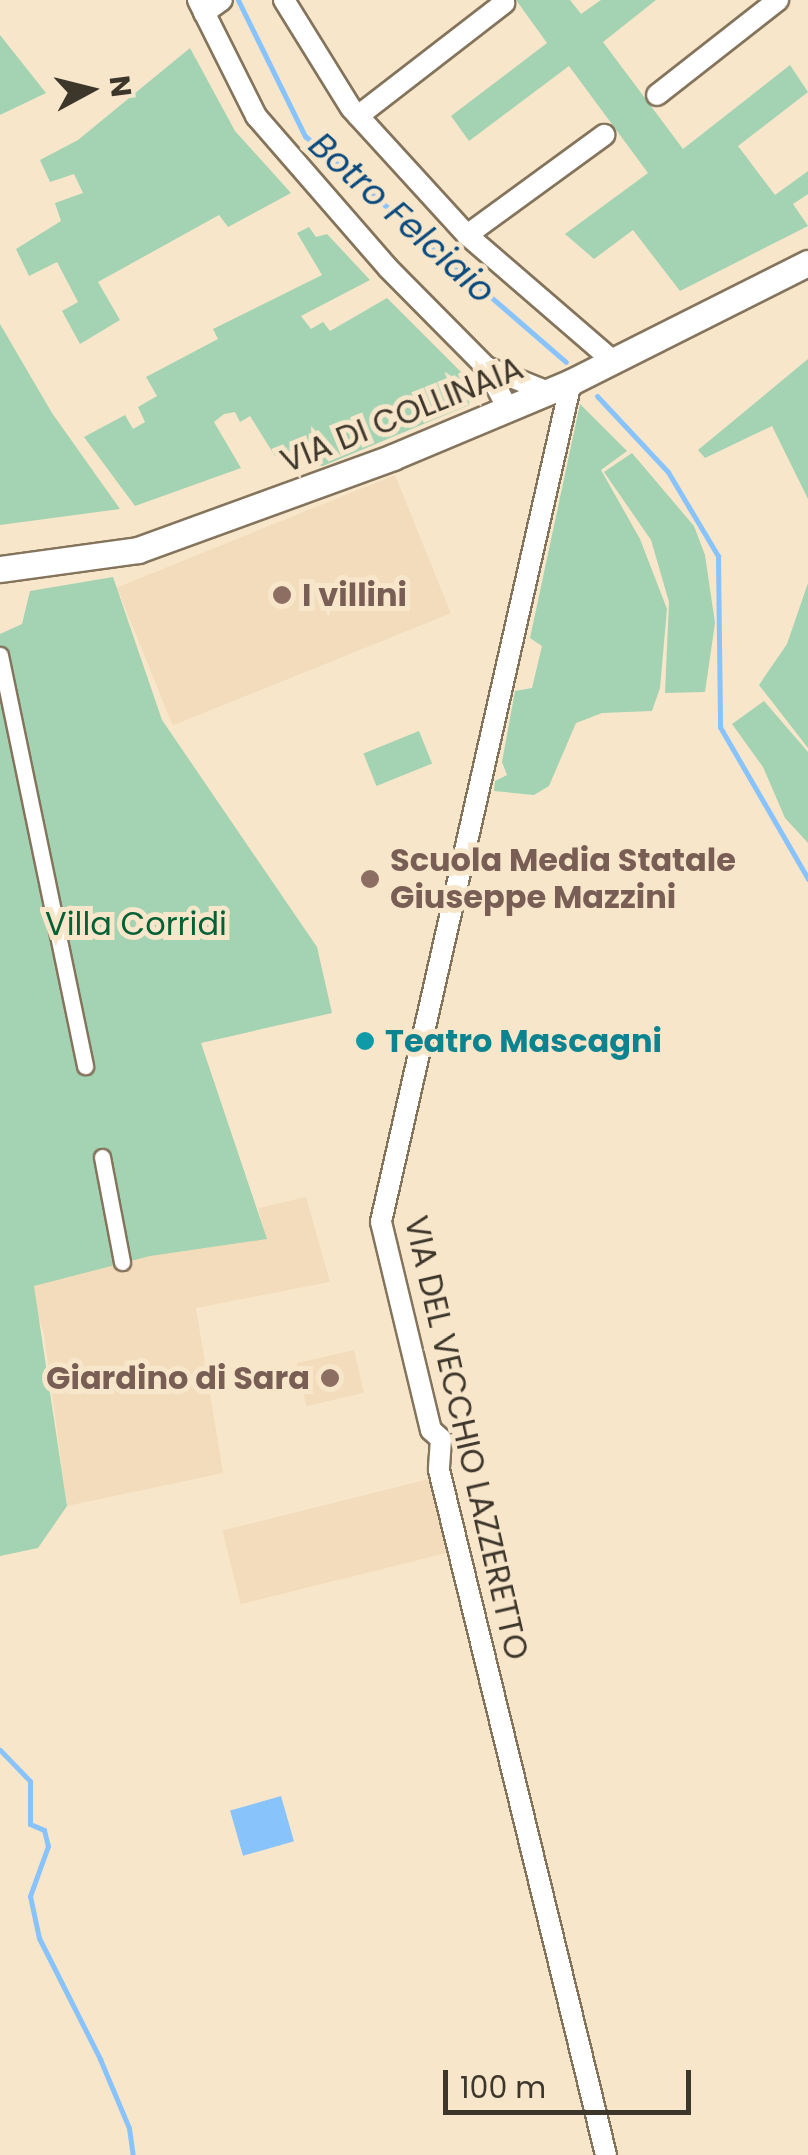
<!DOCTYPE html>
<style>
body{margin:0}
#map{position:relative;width:808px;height:2155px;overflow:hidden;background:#f8e6cb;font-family:Poppins,sans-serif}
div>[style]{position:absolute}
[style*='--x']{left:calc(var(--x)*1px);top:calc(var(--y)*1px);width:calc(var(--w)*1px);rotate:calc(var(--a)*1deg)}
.built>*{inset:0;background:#f3dcbb;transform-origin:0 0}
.green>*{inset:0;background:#a3d3b2;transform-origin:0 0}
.water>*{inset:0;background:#89c3fc;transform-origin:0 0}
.stream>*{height:5px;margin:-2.5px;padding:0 2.5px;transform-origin:2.5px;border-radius:2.5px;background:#89c3fc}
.roads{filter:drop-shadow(2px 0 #84745c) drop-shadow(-2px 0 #84745c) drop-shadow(0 2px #84745c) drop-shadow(0 -2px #84745c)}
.pedestrian>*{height:15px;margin:-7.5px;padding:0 7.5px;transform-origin:7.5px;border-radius:7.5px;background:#fff}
.minor>*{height:20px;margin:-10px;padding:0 10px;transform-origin:10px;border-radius:10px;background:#fff}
.tertiary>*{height:25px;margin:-12.5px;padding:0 12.5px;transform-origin:12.5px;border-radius:12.5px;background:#fff}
.dots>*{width:28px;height:28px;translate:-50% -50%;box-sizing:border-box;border:5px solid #f8e6cb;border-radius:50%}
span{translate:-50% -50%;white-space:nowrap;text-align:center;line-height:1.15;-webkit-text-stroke:10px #f8e6cb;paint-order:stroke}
.street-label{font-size:32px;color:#3d362b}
.education-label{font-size:32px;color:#785e54;font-weight:700}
.left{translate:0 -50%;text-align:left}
.right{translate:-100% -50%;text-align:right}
.park-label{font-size:32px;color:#046035}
.culture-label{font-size:32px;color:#0d838f;font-weight:700}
.water-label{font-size:35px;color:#094a7e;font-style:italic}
.north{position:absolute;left:40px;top:40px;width:100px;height:100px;-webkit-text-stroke:8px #f8e6cb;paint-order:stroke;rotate:83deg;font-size:28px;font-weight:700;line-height:40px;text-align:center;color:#3d362b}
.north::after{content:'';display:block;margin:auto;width:35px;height:45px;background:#3d362b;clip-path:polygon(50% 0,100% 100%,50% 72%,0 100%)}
.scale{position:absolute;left:443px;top:2070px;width:248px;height:45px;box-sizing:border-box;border:5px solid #3d362b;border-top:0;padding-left:12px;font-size:30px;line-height:35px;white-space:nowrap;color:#3d362b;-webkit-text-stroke:8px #f8e6cb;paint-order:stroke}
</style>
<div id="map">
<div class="built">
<i style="left:395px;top:475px;width:149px;height:300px;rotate:68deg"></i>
<i style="clip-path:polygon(306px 1197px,330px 1282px,196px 1308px,223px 1473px,67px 1506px,44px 1334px,27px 1281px,208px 1244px,266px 1239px,258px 1208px)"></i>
<i style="left:354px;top:1350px;width:44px;height:59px;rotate:77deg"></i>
<i style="left:429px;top:1479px;width:76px;height:213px;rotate:76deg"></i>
</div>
<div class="green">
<i style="clip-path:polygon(516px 0,570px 0,581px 14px,601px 0,656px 0,603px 42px,683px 149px,790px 65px,808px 92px,738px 146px,775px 195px,808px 171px,808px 194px,793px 204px,808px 226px,680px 291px,633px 230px,594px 259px,565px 234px,648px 173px,569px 66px,469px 141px,451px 116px,547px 43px)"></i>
<i style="clip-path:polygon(0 35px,46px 93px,0 115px)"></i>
<i style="clip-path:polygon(190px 48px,235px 131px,291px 193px,228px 227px,219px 215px,98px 282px,120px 320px,80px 344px,62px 311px,78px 302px,57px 262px,29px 276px,16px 249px,61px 221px,55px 203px,83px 193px,74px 174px,50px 182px,40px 160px,78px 140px)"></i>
<i style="clip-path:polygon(309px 227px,316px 237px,327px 234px,370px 280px,301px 316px,311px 329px,323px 322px,330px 331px,387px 298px,471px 382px,469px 405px,323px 466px,275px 456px,250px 416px,240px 422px,235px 412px,224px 414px,214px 422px,241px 468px,135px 506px,84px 437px,125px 415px,133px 429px,145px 422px,138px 407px,157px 396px,146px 377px,218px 339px,213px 329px,322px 275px,297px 233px)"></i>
<i style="clip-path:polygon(0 324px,52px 413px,120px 509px,0 525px)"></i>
<i style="clip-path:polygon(808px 359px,808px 499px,772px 426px,705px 458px,698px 450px)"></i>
<i style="clip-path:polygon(580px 404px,627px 451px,601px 470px,640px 539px,667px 609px,660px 688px,652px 711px,602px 713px,576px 723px,549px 786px,534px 795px,494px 791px,495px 781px,507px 775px,502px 762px,515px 691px,532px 688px,542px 646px,530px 638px)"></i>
<i style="clip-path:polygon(632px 453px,694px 526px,705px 555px,715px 623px,705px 692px,665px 693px,669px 602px,651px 540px,604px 472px)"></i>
<i style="clip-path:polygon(113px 577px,162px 720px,317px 947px,332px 1013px,201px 1043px,267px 1239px,150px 1256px,34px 1286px,67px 1506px,38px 1548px,0 1556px,0 634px,22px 624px,30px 591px)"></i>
<i style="clip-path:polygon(808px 583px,808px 748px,759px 685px,787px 644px)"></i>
<i style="clip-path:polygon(764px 701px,808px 752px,808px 843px,785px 818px,763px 767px,732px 724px)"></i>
<i style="left:419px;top:731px;width:35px;height:60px;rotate:68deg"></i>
</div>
<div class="water">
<i style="left:281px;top:1796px;width:47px;height:53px;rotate:74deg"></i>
</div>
<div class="stream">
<i style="--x:238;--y:0;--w:152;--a:63.8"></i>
<i style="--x:305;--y:136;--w:345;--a:40.9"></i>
<i style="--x:597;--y:396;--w:104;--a:46.9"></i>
<i style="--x:668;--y:472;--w:98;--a:59.2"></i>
<i style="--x:718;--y:556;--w:171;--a:89.3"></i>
<i style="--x:720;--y:727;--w:176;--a:59.9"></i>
<i style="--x:0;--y:1750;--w:43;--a:45.9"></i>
<i style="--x:30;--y:1781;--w:43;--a:90"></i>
<i style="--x:30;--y:1824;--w:15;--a:23"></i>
<i style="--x:44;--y:1830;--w:16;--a:76"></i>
<i style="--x:48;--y:1846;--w:53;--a:109.8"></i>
<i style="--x:30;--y:1896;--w:43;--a:77.9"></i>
<i style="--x:39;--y:1938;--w:136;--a:63.2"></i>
<i style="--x:100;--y:2059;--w:75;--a:67.2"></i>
<i style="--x:129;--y:2128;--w:27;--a:82"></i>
</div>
<div class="roads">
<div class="pedestrian">
<i style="--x:0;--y:655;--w:420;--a:78.3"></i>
<i style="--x:102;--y:1157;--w:107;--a:79.2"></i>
</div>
<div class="minor">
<i style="--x:198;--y:0;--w:130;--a:63.4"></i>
<i style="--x:256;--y:116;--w:201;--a:49"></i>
<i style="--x:388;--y:268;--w:139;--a:45.3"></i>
<i style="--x:486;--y:367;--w:47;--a:62.4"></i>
<i style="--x:284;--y:0;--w:127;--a:58.2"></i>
<i style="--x:351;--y:108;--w:172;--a:47.6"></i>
<i style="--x:467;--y:235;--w:193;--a:40.8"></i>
<i style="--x:204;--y:13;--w:22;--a:-36"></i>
<i style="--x:657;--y:95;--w:154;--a:-38.1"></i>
<i style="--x:358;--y:116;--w:185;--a:-37.7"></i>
<i style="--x:467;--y:235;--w:170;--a:-36.1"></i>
<i style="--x:486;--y:367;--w:67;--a:22"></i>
<i style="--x:571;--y:382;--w:861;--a:102.75"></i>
<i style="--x:381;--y:1222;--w:214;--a:76.5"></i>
<i style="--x:431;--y:1430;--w:13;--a:42"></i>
<i style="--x:441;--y:1439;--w:31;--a:94"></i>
<i style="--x:439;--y:1470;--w:705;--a:76.3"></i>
</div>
<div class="tertiary">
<i style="--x:0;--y:569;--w:139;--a:-7.8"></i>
<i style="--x:138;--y:550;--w:271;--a:-20"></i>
<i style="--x:393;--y:457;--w:193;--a:-22.8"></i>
<i style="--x:571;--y:382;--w:265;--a:-26.7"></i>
</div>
</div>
<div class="dots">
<i style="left:282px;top:595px;background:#8d6e63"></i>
<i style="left:370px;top:879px;background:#8d6e63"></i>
<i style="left:365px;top:1041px;background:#0f9aa8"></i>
<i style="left:330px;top:1378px;background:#8d6e63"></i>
</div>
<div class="street-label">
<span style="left:402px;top:415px;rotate:-22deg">VIA DI COLLINAIA</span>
<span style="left:466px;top:1438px;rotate:77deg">VIA DEL VECCHIO LAZZERETTO</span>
</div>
<div class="education-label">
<span class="left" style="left:302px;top:595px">I villini</span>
<span class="left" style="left:390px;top:879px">Scuola Media Statale<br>Giuseppe Mazzini</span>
<span class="right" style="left:310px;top:1378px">Giardino di Sara</span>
</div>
<div class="park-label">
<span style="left:136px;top:924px">Villa Corridi</span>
</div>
<div class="culture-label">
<span class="left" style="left:385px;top:1041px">Teatro Mascagni</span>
</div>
<div class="water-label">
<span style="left:402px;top:218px;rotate:42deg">Botro Felciaio</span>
</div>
<div class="north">N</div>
<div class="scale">100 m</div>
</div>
